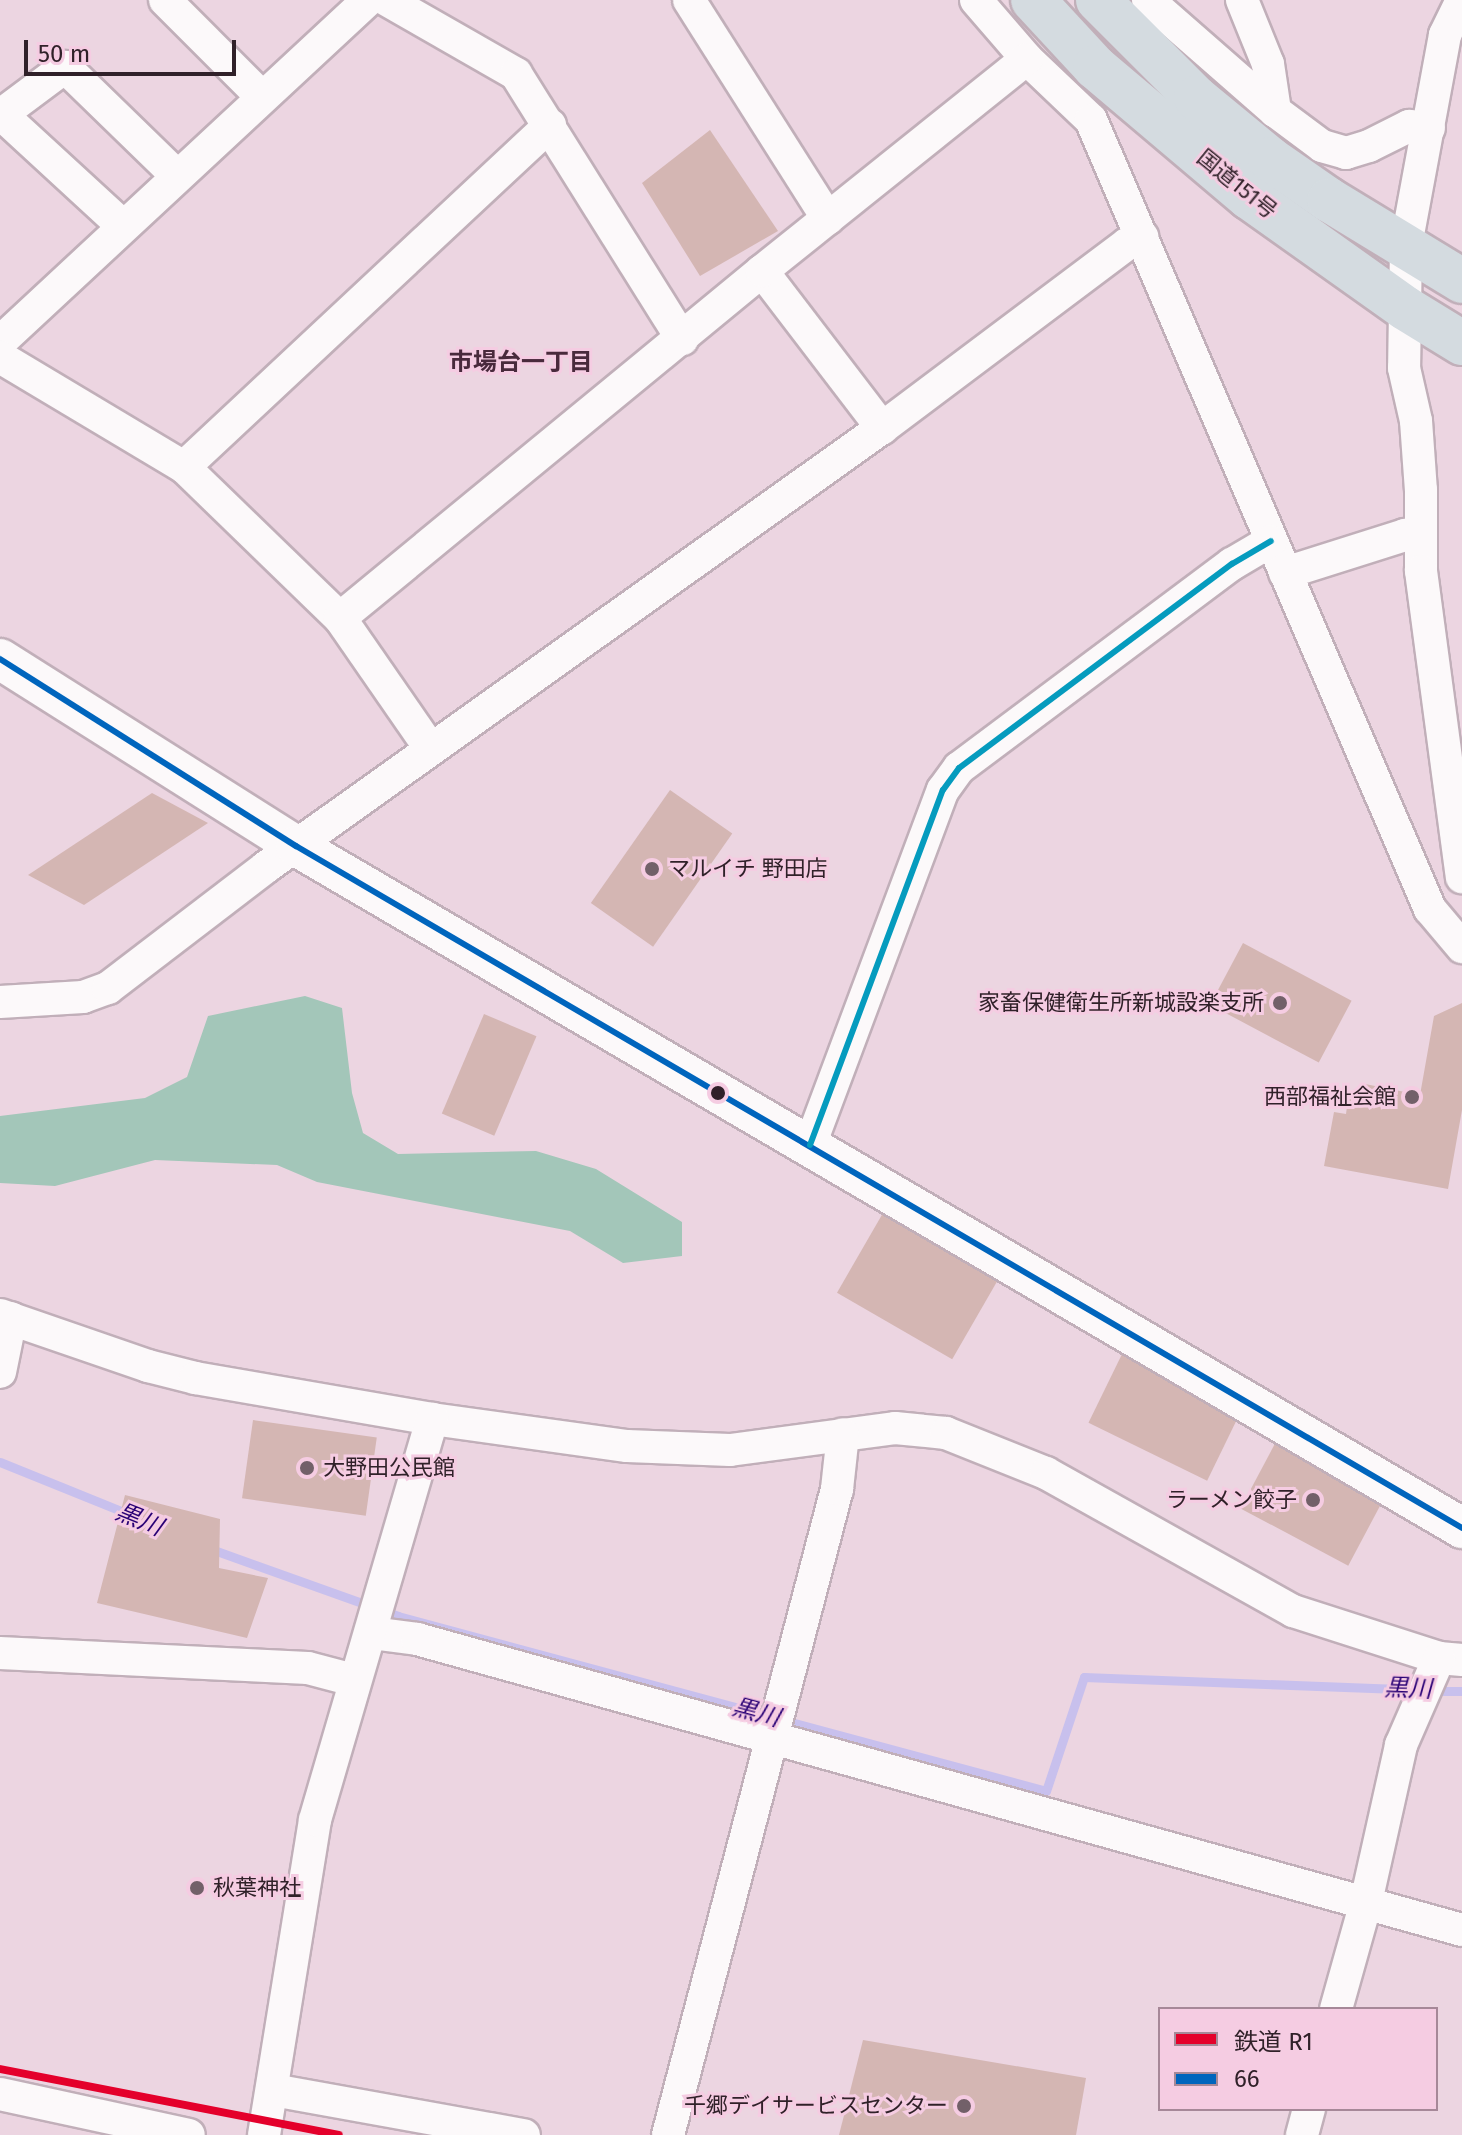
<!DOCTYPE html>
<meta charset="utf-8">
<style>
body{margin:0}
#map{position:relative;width:1462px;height:2135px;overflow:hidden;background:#ecd5e1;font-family:"Fira Sans","Noto Sans JP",sans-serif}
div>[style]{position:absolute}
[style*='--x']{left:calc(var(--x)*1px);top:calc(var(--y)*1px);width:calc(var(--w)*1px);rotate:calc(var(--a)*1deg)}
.green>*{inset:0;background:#a3c6b9}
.stream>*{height:9px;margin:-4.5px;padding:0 4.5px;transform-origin:4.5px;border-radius:4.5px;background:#c8c0ed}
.building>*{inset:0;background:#d4b6b3;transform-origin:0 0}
.roads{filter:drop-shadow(2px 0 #c1afb9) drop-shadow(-2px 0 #c1afb9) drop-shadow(0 2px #c1afb9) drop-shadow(0 -2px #c1afb9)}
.minor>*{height:32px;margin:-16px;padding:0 16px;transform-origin:16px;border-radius:16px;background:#fcf9fa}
.tertiary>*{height:40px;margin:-20px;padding:0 20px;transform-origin:20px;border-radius:20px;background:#fcf9fa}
.trunk>*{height:44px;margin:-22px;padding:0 22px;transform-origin:22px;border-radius:22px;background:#d4dbe0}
.bus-1>*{height:6px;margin:-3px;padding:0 3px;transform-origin:3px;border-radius:3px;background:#0065bd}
.bus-2>*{height:6px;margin:-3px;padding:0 3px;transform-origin:3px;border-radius:3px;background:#059bbe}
.rail-1>*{height:8px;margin:-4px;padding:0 4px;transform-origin:4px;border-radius:4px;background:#e4002b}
.dots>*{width:22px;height:22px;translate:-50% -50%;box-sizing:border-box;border:4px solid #f5cce2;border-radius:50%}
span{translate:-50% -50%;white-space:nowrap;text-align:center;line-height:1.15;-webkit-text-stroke:6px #f5cce2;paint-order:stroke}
.street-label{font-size:22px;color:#302129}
.poi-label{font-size:22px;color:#302129}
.left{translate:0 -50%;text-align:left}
.right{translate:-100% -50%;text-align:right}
.neighbourhood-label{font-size:24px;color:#492a3c;font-weight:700}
.water-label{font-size:24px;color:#290075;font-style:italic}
.legend{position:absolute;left:1158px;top:2007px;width:280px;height:104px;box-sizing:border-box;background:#f5cce2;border:2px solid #a68898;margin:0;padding:10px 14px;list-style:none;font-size:24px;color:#302129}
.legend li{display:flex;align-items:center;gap:16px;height:40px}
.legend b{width:40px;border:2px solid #a68898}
.scale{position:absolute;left:24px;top:40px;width:212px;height:36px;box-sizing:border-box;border:4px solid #302129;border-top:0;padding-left:10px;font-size:24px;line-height:28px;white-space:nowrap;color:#302129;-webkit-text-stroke:6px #f5cce2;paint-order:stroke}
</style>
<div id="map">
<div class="green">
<i style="clip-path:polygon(305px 996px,342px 1008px,352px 1093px,363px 1133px,398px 1154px,536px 1151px,596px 1169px,682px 1222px,682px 1256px,623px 1263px,570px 1231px,317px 1182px,277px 1165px,155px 1160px,55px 1186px,0 1183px,0 1116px,145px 1098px,187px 1077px,208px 1016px)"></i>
</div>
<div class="stream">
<i style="--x:0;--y:1462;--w:141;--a:22"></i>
<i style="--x:211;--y:1549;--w:199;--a:19.7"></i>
<i style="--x:398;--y:1616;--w:671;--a:15.11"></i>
<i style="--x:1046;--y:1791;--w:120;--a:-71.6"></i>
<i style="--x:1084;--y:1677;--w:335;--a:2.2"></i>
<i style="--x:1433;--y:1691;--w:29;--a:0"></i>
</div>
<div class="building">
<i style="clip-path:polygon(710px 130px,778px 231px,700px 276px,642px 183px)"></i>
<i style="left:670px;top:790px;width:76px;height:138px;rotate:35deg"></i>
<i style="clip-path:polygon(152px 793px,208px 823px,84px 905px,28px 875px)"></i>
<i style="left:1243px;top:943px;width:123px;height:70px;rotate:28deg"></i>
<i style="clip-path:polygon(1462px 1003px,1462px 1110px,1448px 1189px,1324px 1166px,1334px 1112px,1346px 1114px,1348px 1099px,1362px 1101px,1365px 1084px,1420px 1095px,1434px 1016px)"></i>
<i style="left:484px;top:1014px;width:57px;height:108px;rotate:23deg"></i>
<i style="left:883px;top:1213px;width:133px;height:92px;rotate:30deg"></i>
<i style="left:1124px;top:1350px;width:132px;height:81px;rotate:26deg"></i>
<i style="left:253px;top:1420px;width:125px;height:79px;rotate:8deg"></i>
<i style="left:1279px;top:1436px;width:122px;height:82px;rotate:28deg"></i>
<i style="clip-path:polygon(125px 1495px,220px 1519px,219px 1568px,268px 1578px,247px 1638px,97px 1603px)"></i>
<i style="clip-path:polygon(863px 2040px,1086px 2078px,1076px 2135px,839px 2135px)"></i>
</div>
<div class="roads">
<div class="minor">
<i style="--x:165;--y:0;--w:136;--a:45"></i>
<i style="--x:387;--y:0;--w:149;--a:29.8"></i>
<i style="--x:516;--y:74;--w:313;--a:57.9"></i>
<i style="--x:689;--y:0;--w:259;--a:57.6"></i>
<i style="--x:976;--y:0;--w:78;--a:49.2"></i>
<i style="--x:1027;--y:59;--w:88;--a:43.6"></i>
<i style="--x:1091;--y:120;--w:859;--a:66.75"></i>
<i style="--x:1430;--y:909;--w:50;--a:49.9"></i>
<i style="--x:1148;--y:0;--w:169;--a:41.2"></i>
<i style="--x:1242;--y:0;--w:69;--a:67.9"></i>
<i style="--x:1268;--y:64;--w:48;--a:81.5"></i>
<i style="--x:1275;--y:111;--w:59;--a:36.7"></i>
<i style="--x:1322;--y:146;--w:25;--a:16"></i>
<i style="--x:1346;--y:153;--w:24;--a:-17"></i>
<i style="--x:1369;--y:146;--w:45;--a:-26.6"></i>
<i style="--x:1409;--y:126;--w:20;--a:6"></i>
<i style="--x:1462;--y:0;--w:39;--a:116"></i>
<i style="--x:1445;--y:35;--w:215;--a:100.5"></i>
<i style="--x:1406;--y:246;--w:122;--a:90.9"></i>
<i style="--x:1404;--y:368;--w:54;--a:77.2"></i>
<i style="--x:1416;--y:421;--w:69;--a:85.9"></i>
<i style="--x:1421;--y:490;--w:81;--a:90"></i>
<i style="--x:1421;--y:571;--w:309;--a:82.4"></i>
<i style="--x:0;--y:113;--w:166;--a:42.6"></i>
<i style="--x:2;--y:114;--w:79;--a:-36.7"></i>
<i style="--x:65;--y:67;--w:155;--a:44.2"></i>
<i style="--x:762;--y:271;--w:198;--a:52.6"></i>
<i style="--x:0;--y:342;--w:502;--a:-42.9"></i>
<i style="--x:0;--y:357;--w:214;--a:30.9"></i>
<i style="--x:184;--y:467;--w:217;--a:44.1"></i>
<i style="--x:340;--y:618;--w:158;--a:55.3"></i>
<i style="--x:184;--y:467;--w:501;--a:-43.06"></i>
<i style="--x:1285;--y:573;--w:126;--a:-17.6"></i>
<i style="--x:1405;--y:535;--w:16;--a:-4"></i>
<i style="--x:340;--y:618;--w:546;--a:-39.43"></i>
<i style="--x:762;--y:271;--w:339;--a:-38.7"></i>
<i style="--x:0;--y:1002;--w:83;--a:-3.4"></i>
<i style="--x:83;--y:997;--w:27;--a:-20"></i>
<i style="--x:108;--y:988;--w:199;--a:-37.4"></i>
<i style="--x:266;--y:867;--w:756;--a:-35.48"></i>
<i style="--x:882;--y:428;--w:306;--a:-36.9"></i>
<i style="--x:1127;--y:244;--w:17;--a:-25"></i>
<i style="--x:810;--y:1145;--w:379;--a:-69.5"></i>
<i style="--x:943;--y:790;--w:27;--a:-54"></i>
<i style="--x:959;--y:768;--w:341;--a:-36.8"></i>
<i style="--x:1232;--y:564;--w:45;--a:-30.5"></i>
<i style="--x:0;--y:1315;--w:157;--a:19"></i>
<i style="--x:148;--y:1366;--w:49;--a:14.3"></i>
<i style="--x:195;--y:1378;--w:241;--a:9.8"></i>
<i style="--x:432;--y:1419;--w:197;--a:7.9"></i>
<i style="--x:627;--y:1446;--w:103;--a:2.2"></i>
<i style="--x:730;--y:1450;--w:166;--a:-7.6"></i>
<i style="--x:895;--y:1428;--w:51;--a:5.6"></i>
<i style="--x:946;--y:1433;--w:108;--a:21.8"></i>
<i style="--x:1046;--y:1473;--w:283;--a:29.2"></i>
<i style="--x:1293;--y:1611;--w:153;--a:17.8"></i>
<i style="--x:1439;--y:1658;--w:23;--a:5"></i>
<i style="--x:0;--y:1372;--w:55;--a:-78.5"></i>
<i style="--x:371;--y:1633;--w:46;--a:7.4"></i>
<i style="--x:417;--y:1639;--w:1085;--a:15.56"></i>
<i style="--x:0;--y:1653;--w:308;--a:2.8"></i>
<i style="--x:308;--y:1668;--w:47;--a:14.9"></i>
<i style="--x:1336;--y:2009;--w:111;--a:-74.3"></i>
<i style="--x:1366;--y:1902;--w:161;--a:-77.4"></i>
<i style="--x:1401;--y:1745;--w:95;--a:-66.4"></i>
<i style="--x:273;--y:2090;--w:255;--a:10.2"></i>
<i style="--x:0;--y:2094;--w:193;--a:12.2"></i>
<i style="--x:264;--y:2135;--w:319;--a:-80.8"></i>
<i style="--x:315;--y:1820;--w:418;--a:-73.7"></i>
<i style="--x:668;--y:2135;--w:668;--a:-75.34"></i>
<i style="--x:837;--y:1489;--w:55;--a:-83.8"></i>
<i style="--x:1302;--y:2135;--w:27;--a:-75"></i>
</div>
<div class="tertiary">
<i style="--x:0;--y:659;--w:350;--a:32.3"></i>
<i style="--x:296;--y:846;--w:1351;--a:30.32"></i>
</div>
<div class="trunk">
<i style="--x:1033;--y:0;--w:91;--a:47.2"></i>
<i style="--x:1095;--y:67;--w:202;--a:40.2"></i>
<i style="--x:1249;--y:197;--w:191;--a:35.4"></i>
<i style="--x:1405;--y:308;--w:67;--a:31.6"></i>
<i style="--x:1098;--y:0;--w:139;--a:45"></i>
<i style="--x:1196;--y:98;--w:96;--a:39.5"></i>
<i style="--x:1270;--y:159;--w:72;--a:34.8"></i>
<i style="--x:1329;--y:200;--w:156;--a:31.3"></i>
</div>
</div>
<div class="bus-1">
<i style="--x:0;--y:659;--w:350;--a:32.3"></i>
<i style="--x:296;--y:846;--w:1351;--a:30.32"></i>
</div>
<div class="bus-2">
<i style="--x:810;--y:1145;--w:379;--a:-69.5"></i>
<i style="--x:943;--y:790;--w:27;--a:-54"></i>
<i style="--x:959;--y:768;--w:341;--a:-36.8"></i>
<i style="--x:1232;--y:564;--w:45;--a:-30.5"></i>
</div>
<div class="rail-1">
<i style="--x:0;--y:2069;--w:345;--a:11"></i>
</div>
<div class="dots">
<i style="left:652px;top:869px;background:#726069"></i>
<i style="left:1280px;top:1003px;background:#726069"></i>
<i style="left:718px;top:1093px;background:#302129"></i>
<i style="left:1412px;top:1097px;background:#726069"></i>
<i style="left:307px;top:1468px;background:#726069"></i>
<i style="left:1313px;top:1500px;background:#726069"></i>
<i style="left:197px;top:1888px;background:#726069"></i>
<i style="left:964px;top:2106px;background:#726069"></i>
</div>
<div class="street-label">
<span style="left:1237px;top:184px;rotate:39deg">国道151号</span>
</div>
<div class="poi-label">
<span class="left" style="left:668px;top:869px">マルイチ 野田店</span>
<span class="right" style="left:1264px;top:1003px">家畜保健衛生所新城設楽支所</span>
<span class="right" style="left:1396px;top:1097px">西部福祉会館</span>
<span class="left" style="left:323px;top:1468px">大野田公民館</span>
<span class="right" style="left:1297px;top:1500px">ラーメン餃子</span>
<span class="left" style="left:213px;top:1888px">秋葉神社</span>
<span class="right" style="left:948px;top:2106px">千郷デイサービスセンター</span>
</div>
<div class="neighbourhood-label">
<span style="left:521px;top:363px">市場台一丁目</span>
</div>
<div class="water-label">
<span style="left:139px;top:1520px;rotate:22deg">黒川</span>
<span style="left:1408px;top:1689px;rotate:2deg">黒川</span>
<span style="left:756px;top:1713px;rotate:15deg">黒川</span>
</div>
<ul class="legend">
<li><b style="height:10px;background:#e4002b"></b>鉄道 R1</li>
<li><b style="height:10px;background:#0065bd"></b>66</li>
</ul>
<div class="scale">50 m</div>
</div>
